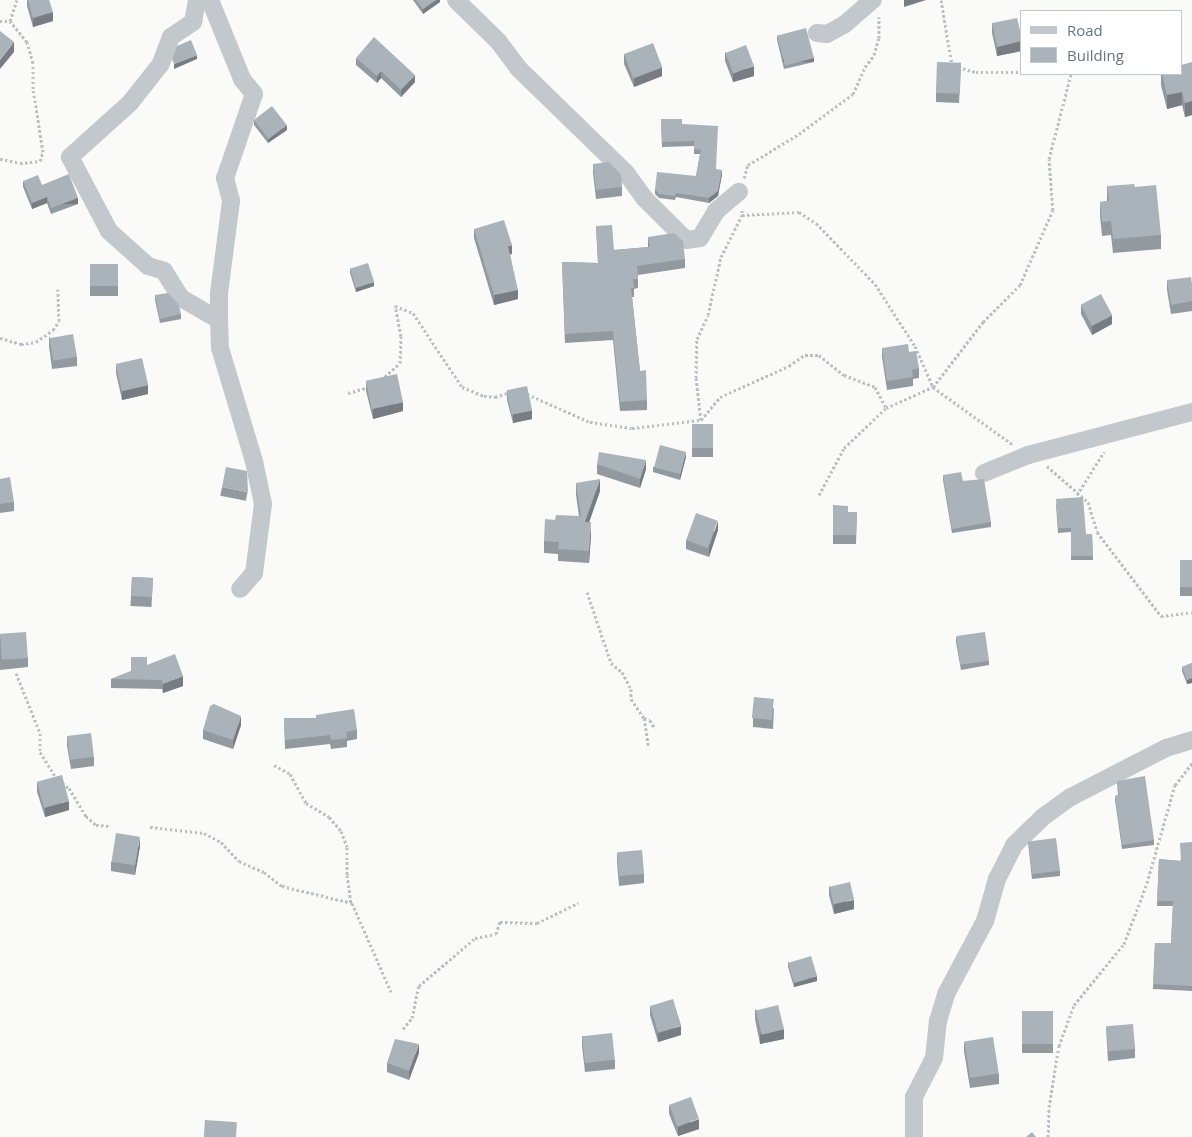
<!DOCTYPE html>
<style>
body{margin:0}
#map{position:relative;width:1192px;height:1137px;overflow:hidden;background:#fafaf8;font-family:"Open Sans",sans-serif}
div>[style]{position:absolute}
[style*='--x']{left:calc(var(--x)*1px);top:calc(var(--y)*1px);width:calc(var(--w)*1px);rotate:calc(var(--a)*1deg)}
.path>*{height:3px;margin-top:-1.5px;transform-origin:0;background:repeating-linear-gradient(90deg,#bbbfc2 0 2.5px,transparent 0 5px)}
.street>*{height:18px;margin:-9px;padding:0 9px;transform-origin:9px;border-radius:9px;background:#c3c8cc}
.wall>*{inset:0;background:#929a9f;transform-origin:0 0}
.shaded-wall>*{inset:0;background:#777d82;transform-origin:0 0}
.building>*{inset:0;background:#aab3b9;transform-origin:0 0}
span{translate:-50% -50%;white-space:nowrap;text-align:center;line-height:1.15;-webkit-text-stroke:5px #fff;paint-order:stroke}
.legend{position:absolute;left:1020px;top:10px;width:162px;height:65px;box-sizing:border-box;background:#fff;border:1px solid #c1c8cd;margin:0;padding:6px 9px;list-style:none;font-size:15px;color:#657583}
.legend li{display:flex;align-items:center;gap:10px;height:25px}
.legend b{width:25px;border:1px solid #c1c8cd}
</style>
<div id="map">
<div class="path">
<i style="--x:941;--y:0;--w:66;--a:80.4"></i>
<i style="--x:0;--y:21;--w:10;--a:0"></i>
<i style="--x:958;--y:67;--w:19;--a:16"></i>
<i style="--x:976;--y:72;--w:45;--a:0"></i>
<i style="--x:0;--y:159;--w:20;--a:11"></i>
<i style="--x:20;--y:163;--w:20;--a:-6"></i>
<i style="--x:40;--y:161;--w:9;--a:-72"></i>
<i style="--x:43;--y:152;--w:64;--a:-99"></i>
<i style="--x:33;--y:89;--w:26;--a:-90"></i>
<i style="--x:33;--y:63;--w:22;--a:-106"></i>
<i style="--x:27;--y:42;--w:27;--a:-129"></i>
<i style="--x:10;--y:21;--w:22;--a:-72"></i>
<i style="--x:744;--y:178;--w:14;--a:-73"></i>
<i style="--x:748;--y:165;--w:60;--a:-31.3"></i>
<i style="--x:799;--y:134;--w:67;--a:-36.5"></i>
<i style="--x:853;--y:94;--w:30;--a:-66"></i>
<i style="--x:865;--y:67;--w:15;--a:-53"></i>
<i style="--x:874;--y:55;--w:18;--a:-74"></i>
<i style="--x:879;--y:38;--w:21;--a:-90"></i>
<i style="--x:742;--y:210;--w:5;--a:90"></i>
<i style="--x:742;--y:215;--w:57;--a:-3"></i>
<i style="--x:799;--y:212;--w:20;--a:33"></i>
<i style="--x:816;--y:223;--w:85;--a:46"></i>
<i style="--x:875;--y:284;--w:74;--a:57.2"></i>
<i style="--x:915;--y:346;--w:45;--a:66.3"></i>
<i style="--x:933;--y:387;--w:99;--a:35.9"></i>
<i style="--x:395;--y:306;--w:19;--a:21"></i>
<i style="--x:413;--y:313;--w:89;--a:56.5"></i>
<i style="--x:462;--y:387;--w:24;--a:22"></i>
<i style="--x:484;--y:396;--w:11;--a:5"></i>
<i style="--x:495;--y:397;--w:16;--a:-18"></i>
<i style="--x:0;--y:338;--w:22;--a:16"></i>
<i style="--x:21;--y:344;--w:15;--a:-8"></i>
<i style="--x:36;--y:342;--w:21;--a:-35"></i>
<i style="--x:53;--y:330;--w:11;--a:-56"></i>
<i style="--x:59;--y:321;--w:32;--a:-92"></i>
<i style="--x:381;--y:380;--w:25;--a:-42"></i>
<i style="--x:400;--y:363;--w:27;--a:-88"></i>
<i style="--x:401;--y:336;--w:31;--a:-101"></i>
<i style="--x:348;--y:393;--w:22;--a:-16"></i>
<i style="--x:527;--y:394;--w:69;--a:24"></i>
<i style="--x:590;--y:422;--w:42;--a:8.1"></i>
<i style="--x:632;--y:428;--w:69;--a:-6.6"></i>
<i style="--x:701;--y:420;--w:30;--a:-50"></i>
<i style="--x:720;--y:397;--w:76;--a:-24.2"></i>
<i style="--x:789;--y:366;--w:19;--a:-35"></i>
<i style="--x:805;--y:355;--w:14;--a:0"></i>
<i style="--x:819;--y:355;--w:32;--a:39"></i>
<i style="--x:844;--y:375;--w:33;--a:21"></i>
<i style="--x:875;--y:387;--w:24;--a:62"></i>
<i style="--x:701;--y:420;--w:42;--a:-96.8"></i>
<i style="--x:696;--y:378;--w:39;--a:-89"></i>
<i style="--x:697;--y:339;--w:26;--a:-65"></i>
<i style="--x:708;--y:315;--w:59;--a:-77.4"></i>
<i style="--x:721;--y:257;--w:47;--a:-63.4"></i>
<i style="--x:1047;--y:466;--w:55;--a:41.3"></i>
<i style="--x:1088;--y:502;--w:31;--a:73"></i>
<i style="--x:1097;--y:532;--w:106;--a:52.7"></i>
<i style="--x:1161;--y:616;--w:31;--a:-7"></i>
<i style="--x:819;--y:495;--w:53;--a:-62"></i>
<i style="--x:844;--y:448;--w:58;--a:-43.6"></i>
<i style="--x:886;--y:408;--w:51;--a:-24.1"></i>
<i style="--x:933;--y:387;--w:82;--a:-52.4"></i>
<i style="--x:983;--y:322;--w:52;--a:-45"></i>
<i style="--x:1020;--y:285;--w:82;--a:-66.3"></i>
<i style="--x:1053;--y:210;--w:51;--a:-94.5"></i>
<i style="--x:1049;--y:159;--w:88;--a:-75.5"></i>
<i style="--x:1077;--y:495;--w:51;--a:-57.9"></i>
<i style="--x:587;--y:592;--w:75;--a:71.3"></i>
<i style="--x:611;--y:663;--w:14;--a:39"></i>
<i style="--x:622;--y:672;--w:19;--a:62"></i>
<i style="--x:631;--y:689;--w:10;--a:90"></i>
<i style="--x:631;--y:699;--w:23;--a:56"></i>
<i style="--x:644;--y:718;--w:30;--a:81"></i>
<i style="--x:16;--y:673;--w:65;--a:68.2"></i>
<i style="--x:40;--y:733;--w:19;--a:90"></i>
<i style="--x:40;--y:752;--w:32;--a:58"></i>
<i style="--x:644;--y:718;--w:6;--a:18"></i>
<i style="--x:650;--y:720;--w:10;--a:61"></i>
<i style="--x:274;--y:765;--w:18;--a:29"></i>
<i style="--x:290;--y:774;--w:33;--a:61"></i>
<i style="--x:306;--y:803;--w:27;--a:31"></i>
<i style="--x:329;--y:817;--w:18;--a:49"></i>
<i style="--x:341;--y:831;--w:17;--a:69"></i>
<i style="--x:347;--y:847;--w:28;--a:90"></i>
<i style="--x:347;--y:875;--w:28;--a:82"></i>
<i style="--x:62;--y:783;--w:9;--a:36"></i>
<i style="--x:69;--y:788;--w:33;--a:59"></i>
<i style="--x:86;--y:816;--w:13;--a:42"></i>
<i style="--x:96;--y:825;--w:13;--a:4"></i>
<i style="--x:150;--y:827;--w:54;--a:6.3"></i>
<i style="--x:204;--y:833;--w:19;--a:28"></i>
<i style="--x:221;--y:842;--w:26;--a:47"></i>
<i style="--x:239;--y:861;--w:27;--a:24"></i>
<i style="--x:264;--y:872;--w:23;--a:38"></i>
<i style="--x:282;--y:886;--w:72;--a:13.7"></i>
<i style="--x:352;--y:903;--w:97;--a:66.3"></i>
<i style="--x:403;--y:1029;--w:14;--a:-51"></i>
<i style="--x:412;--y:1018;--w:33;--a:-78"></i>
<i style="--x:419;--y:986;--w:74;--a:-40.6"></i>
<i style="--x:475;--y:938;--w:21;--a:-11"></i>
<i style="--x:496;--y:934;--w:13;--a:-72"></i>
<i style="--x:500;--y:922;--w:37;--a:2"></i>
<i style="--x:537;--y:923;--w:46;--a:-26"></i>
<i style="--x:1048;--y:1137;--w:30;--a:-88"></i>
<i style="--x:1049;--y:1107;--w:62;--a:-80.7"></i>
<i style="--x:1059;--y:1046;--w:44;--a:-69.9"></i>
<i style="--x:1074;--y:1005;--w:79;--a:-50.7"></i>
<i style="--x:1124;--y:944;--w:65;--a:-69.3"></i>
<i style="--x:1147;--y:883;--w:102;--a:-74.1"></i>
<i style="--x:1175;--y:785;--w:28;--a:-52"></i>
</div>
<div class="street">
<i style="--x:197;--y:0;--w:22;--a:100"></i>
<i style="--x:193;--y:22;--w:27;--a:146"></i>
<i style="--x:171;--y:37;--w:30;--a:111"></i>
<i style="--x:160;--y:65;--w:48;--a:128.3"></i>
<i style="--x:130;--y:103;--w:81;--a:138"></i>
<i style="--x:70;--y:157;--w:84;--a:62.2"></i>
<i style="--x:109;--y:231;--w:52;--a:41.9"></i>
<i style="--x:148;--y:266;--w:17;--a:17"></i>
<i style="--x:164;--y:271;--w:32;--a:58"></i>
<i style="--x:181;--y:298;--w:44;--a:30.1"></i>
<i style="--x:219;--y:320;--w:28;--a:88"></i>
<i style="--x:220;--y:348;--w:118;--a:73.3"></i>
<i style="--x:254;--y:461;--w:44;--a:78.2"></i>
<i style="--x:263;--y:504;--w:70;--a:97.4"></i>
<i style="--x:254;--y:573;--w:21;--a:131"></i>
<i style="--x:210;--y:0;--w:85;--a:67.9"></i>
<i style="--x:242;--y:79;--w:19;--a:51"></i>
<i style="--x:254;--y:94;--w:89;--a:109"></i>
<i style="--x:225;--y:178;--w:24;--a:75"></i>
<i style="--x:231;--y:201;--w:94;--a:97.4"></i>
<i style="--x:219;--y:294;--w:26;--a:90"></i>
<i style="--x:456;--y:0;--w:59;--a:44.3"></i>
<i style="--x:498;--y:41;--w:34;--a:53"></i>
<i style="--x:518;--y:68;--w:151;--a:44.2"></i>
<i style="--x:626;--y:173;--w:31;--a:54"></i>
<i style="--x:644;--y:198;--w:59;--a:45"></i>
<i style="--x:686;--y:240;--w:14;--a:-8"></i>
<i style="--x:700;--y:238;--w:31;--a:-59"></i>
<i style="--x:716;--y:211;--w:30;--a:-40"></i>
<i style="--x:817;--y:33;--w:10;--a:6"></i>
<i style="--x:827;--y:34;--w:21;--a:-29"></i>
<i style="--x:845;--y:24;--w:37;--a:-41"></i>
<i style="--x:984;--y:473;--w:48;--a:-22.2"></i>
<i style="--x:1028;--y:455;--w:170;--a:-14.7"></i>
<i style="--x:914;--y:1137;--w:40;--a:-90"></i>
<i style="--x:914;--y:1097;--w:44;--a:-62.9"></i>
<i style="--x:934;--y:1058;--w:37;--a:-84"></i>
<i style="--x:938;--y:1021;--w:28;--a:-73"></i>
<i style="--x:946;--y:994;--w:83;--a:-61.9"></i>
<i style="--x:985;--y:921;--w:44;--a:-74.1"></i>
<i style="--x:997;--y:879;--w:38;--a:-63"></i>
<i style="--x:1014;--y:845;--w:40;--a:-44"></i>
<i style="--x:1043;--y:817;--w:34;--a:-36"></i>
<i style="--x:1071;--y:797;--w:107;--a:-27.3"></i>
<i style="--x:1166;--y:748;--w:27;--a:-17"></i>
</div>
<div class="wall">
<i style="clip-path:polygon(27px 0,49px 0,53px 21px,33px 27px,27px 6px)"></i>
<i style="clip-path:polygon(413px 0,440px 0,440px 2px,423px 14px)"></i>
<i style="clip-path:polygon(992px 23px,1021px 35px,1021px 51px,997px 56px,992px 33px)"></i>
<i style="clip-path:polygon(777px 35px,814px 62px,784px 69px,777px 40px)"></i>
<i style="clip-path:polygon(725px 52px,754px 76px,733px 82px,725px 61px)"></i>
<i style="clip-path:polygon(624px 54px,662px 76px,634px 87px,624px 64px)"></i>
<i style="clip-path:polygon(356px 58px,415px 82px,401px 97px,381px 78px,377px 83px,356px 65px)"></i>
<i style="clip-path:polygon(1192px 62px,1192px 115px,1185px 117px,1182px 105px,1167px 109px,1161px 85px,1161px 74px,1181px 74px)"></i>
<i style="clip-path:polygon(961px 63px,959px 103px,936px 102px,936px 93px)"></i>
<i style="clip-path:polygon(661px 119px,682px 124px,716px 169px,722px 174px,718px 196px,709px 203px,676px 197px,675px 200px,659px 198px,655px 194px,655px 189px,696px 176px,700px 154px,694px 154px,694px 146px,662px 147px)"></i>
<i style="clip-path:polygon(254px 120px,287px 130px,268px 143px,254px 125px)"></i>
<i style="clip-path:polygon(593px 164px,622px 187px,622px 196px,596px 199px,593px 173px)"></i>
<i style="clip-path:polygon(23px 181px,42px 185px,78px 204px,51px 214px,47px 203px,32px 209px,23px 187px)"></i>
<i style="clip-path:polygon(1107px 186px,1135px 187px,1161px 235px,1161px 249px,1113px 253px,1111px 235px,1102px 236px,1100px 216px,1100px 202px,1107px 201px)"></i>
<i style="clip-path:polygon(596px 226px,614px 250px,648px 247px,648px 237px,685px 259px,685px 268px,638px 275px,638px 288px,634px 289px,634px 297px,632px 297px,640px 371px,647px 400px,647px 410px,620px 411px,613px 340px,565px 343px,562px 262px,598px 263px)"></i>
<i style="clip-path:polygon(474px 229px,512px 254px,510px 254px,518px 299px,494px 305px,474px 238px)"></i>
<i style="left:118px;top:264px;width:32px;height:28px;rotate:90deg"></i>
<i style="clip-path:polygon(350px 268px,374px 286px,356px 292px,350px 273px)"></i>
<i style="clip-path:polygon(1167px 280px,1192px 284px,1192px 311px,1171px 314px,1167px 290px)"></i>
<i style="clip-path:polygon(155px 295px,181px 314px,181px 319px,160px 323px,155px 300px)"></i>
<i style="clip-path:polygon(1081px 305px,1112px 324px,1092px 335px,1081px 314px)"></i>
<i style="clip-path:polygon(49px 337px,77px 357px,77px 366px,52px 369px,49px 346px)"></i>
<i style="clip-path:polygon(882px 348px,909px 352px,919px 368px,919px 378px,913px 379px,913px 386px,887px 390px,882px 357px)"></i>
<i style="clip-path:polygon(116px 364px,148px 394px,122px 400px,116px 373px)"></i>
<i style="clip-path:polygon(366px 382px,403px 411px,373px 419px,366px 391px)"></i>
<i style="clip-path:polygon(507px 391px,532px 419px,513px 423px,507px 400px)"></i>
<i style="left:692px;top:424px;width:21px;height:33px"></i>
<i style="clip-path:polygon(686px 457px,680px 480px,653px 472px,653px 467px)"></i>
<i style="clip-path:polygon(597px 464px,646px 469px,640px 488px,597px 474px)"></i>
<i style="clip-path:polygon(943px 475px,963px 481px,991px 522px,991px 527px,952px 533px,943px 480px)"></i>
<i style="clip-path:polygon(0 479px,14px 502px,14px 511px,0 513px)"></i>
<i style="clip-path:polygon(576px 483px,600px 491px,589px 522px,591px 535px,589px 563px,558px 561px,558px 554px,544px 553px,544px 541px,555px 520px,579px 516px,576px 495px)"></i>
<i style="left:222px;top:487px;width:26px;height:9px;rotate:11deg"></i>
<i style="clip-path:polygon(1056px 504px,1086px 534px,1092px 534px,1093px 560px,1071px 560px,1071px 532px,1058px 533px)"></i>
<i style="clip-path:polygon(833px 505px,848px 512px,857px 512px,856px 544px,833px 544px)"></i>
<i style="clip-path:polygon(718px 530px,709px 557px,686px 549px,686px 540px)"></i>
<i style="left:1180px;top:560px;width:12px;height:36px"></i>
<i style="left:132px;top:577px;width:21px;height:29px;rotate:3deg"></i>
<i style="clip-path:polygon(0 635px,28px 658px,28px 667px,0 670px)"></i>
<i style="clip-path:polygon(956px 637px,989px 661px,989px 665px,961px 670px,956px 642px)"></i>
<i style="clip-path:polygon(1192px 663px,1192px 683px,1187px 684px,1182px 671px,1182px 667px)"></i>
<i style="clip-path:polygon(147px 665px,183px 686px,163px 693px,162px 689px,111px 688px,111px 679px)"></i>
<i style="clip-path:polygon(774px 708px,773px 729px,753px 727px,753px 718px)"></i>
<i style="clip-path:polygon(316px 715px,357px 730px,357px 739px,347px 741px,347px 747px,331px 749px,330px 744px,285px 749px,284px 718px,316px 718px)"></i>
<i style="clip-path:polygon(241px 725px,233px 749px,203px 739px,203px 730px)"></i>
<i style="clip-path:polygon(67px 736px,94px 757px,94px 766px,71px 769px,67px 746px)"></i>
<i style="clip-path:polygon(1117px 781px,1154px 840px,1154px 845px,1122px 849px,1115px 800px,1115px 796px,1118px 795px)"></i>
<i style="clip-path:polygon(37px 782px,69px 810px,45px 817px,37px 792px)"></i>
<i style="clip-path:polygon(1028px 842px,1060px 871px,1060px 876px,1032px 879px)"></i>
<i style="clip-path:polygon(1192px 842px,1192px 991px,1153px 989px,1155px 943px,1171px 943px,1173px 906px,1157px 906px,1159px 859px,1180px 861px)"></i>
<i style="clip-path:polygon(140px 846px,135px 875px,111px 871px,111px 862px)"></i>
<i style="clip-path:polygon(617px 853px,644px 874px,644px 883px,619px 886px,617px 862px)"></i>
<i style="clip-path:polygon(829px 886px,854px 909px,834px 914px,829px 895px)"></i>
<i style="clip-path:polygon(788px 962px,817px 981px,794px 987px,788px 967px)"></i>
<i style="clip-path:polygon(650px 1006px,681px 1035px,658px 1042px,650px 1015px)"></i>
<i style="clip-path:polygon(755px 1009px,784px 1039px,760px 1044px,755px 1019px)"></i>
<i style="left:1053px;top:1011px;width:42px;height:31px;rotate:90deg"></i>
<i style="clip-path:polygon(1106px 1027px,1135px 1049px,1135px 1058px,1108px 1061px)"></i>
<i style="clip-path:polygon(582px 1036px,615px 1060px,615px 1069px,585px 1072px,582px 1046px)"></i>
<i style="clip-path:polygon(964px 1042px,999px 1074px,999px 1084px,970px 1088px,964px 1051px)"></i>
<i style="clip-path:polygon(419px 1053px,409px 1080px,387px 1072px,387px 1063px)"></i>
<i style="clip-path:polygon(669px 1105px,699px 1129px,678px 1136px,669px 1114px)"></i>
</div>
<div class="shaded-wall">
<i style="clip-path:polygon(436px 0,440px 0,440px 2px,423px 14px,423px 9px)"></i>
<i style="clip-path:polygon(904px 0,926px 0,904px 7px)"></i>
<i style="clip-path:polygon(53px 12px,53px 21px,33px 27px,33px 18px)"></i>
<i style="clip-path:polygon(1021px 41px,1021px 51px,997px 56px,997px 47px)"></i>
<i style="clip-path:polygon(14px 42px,14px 52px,0 69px,0 60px)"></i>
<i style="clip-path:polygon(197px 55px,197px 59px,174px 69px,174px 64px)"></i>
<i style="left:814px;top:58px;width:4px;height:31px;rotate:90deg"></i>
<i style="clip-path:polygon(754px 66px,754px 76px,733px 82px,733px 73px)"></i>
<i style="clip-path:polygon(662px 67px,662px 76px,634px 87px,634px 78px)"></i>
<i style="clip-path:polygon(381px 71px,381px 78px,377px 83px,377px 76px)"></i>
<i style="clip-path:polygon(415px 75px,415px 82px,401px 97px,401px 90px)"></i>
<i style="clip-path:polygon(1182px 92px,1182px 105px,1167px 109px,1167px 95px)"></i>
<i style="clip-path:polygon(1192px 101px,1192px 115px,1185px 117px,1185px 103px)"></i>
<i style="clip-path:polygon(287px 125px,287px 130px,268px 143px,268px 139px)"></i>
<i style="clip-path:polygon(722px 170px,722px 174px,718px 196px,709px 203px,709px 198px)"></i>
<i style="clip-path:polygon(47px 197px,47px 203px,32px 209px,32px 203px)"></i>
<i style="left:78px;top:198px;width:6px;height:29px;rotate:90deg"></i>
<i style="clip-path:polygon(512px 245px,512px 254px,508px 255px,508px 246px)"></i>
<i style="clip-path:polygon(374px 282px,374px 286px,356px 292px,356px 287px)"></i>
<i style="clip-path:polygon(518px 290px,518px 299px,494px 305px,494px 295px)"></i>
<i style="clip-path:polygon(1112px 315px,1112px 324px,1092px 335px,1092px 326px)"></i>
<i style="clip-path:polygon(148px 385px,148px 394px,122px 400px,122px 390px)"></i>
<i style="clip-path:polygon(403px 402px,403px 411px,373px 419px,373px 409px)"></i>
<i style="clip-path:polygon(532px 410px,532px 419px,513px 423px,513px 414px)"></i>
<i style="clip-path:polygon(686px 452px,686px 457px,680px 480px,680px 475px)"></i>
<i style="clip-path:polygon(646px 460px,646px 469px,640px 488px,640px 479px)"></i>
<i style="clip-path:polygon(600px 479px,600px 491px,585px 534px,585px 522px)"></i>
<i style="clip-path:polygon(718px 521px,718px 530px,709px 557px,709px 548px)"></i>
<i style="clip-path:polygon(591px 522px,591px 535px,589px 563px,589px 551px)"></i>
<i style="clip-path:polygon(183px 676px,183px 686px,163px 693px,163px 684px)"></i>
<i style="clip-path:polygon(1192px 678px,1192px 683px,1187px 684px,1187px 680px)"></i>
<i style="clip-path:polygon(241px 716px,241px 725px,233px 749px,233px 740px)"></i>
<i style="clip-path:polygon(69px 801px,69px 810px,45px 817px,45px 808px)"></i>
<i style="clip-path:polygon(140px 837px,140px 846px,135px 875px,135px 866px)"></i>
<i style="clip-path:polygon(854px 900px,854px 909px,834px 914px,834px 904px)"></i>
<i style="clip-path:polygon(817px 976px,817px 981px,794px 987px,794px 983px)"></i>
<i style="clip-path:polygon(681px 1026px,681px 1035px,658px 1042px,658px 1033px)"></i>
<i style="clip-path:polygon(784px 1029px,784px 1039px,760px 1044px,760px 1034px)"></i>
<i style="clip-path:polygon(419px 1044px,419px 1053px,409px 1080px,409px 1071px)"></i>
<i style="clip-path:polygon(699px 1119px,699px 1129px,678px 1136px,678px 1127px)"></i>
</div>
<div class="building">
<i style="clip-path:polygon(28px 0,49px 0,53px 12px,33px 18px)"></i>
<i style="clip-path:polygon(416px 0,436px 0,423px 9px)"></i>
<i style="clip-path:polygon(1017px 18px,1021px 35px,1021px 41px,997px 47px,992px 23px)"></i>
<i style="left:806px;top:28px;width:31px;height:30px;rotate:75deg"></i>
<i style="clip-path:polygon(0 31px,14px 42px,0 60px)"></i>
<i style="clip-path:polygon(374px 37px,415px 75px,401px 90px,381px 71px,377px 76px,356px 58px)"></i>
<i style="clip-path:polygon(191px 40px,197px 55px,174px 64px,172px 59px,177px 46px)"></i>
<i style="left:653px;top:43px;width:26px;height:31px;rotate:69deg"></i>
<i style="left:746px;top:45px;width:22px;height:22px;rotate:69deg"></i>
<i style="left:937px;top:62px;width:24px;height:31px;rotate:2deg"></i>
<i style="clip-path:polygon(1192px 62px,1192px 101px,1185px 103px,1182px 92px,1167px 95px,1162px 74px,1181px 74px,1181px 65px)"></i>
<i style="left:272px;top:106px;width:24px;height:23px;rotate:52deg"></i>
<i style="clip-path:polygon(661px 119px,682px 119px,682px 124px,718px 126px,716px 169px,722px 170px,718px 191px,709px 198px,676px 193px,675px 196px,659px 194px,655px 189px,657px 172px,696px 176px,701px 150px,694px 149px,694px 141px,662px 142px)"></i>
<i style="clip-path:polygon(609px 162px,621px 175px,622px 187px,596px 190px,593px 164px)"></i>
<i style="clip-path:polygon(69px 174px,78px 198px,51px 208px,47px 197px,32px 203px,23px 181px,38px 175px,42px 185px)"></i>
<i style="clip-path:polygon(1134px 184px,1135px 187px,1156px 185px,1161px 235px,1113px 239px,1111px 221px,1102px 222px,1100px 202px,1109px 201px,1107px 186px)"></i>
<i style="clip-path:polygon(504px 220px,512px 245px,508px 246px,518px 290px,494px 295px,474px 229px)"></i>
<i style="clip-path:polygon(612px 225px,614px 250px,650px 247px,648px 237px,674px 233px,683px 241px,685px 259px,637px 266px,638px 279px,633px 279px,634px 288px,631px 288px,640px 371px,646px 370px,647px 400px,620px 402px,613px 331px,565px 334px,562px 262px,598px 263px,596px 226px)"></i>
<i style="left:368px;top:263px;width:20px;height:19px;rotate:72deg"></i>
<i style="left:118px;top:264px;width:22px;height:28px;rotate:90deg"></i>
<i style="clip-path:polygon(1191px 277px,1192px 284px,1192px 301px,1171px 305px,1167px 280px)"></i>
<i style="clip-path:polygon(168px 293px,179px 305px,181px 314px,160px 319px,155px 295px)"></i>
<i style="left:1101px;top:294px;width:24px;height:23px;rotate:62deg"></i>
<i style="left:73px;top:334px;width:23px;height:24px;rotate:80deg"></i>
<i style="clip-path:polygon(908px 344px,909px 352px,916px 351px,919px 368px,912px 370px,913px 377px,887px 381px,882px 348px)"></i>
<i style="left:142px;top:358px;width:28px;height:27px;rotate:77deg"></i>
<i style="left:397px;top:374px;width:29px;height:32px;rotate:78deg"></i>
<i style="left:527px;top:386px;width:25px;height:21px;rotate:78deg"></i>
<i style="left:692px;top:424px;width:21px;height:24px"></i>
<i style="left:660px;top:445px;width:27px;height:23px;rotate:15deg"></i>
<i style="clip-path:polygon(599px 452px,646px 460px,640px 479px,597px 464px)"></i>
<i style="clip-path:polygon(226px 467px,247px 471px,248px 492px,222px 487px)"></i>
<i style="clip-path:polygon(961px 472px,963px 481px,984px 479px,991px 522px,952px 529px,943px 475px)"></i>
<i style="clip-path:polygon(10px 477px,14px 502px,0 504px,0 479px)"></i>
<i style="clip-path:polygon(600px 479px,585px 522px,591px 522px,589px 551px,558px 549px,559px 542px,544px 541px,545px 519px,555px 520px,556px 515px,581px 516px,576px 483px)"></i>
<i style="clip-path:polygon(1083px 497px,1086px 534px,1092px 534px,1093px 556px,1071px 556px,1071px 528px,1058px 528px,1056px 499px)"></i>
<i style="clip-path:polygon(833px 505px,848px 506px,848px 512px,857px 512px,856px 535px,833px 535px)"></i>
<i style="left:696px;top:513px;width:23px;height:29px;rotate:20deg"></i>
<i style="left:1180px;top:560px;width:12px;height:27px"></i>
<i style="left:132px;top:577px;width:21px;height:19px;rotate:3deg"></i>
<i style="left:26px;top:632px;width:26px;height:26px;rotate:86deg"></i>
<i style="left:985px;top:632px;width:29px;height:29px;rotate:82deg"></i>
<i style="clip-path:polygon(175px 654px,183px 676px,163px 684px,162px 680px,111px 679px,131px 671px,131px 657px,147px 657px,147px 665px)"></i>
<i style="clip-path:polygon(1192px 663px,1192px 678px,1187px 680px,1182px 667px)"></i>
<i style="left:754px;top:697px;width:20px;height:21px;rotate:6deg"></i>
<i style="clip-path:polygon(214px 704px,241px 716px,233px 740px,203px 730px,210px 706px)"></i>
<i style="clip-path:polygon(354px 709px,357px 730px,346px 732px,347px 738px,331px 740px,330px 735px,285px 740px,284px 718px,316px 718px,316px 715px)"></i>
<i style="left:91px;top:733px;width:24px;height:24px;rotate:83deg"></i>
<i style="left:62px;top:775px;width:27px;height:26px;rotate:75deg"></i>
<i style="clip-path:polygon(1145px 776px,1154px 840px,1122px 845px,1115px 796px,1119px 795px,1117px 781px)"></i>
<i style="left:116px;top:833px;width:24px;height:29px;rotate:9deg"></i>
<i style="left:1056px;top:838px;width:33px;height:28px;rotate:83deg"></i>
<i style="clip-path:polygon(1192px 842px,1192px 986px,1153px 984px,1155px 943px,1171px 943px,1173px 901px,1157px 901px,1159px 859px,1181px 861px,1180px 843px)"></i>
<i style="left:642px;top:850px;width:24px;height:25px;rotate:85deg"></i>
<i style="left:850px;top:882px;width:18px;height:21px;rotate:77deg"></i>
<i style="left:811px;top:956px;width:21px;height:24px;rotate:73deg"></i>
<i style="left:673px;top:999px;width:28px;height:24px;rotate:73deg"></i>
<i style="left:778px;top:1005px;width:25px;height:23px;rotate:76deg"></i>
<i style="left:1053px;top:1011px;width:33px;height:31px;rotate:90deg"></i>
<i style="left:1133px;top:1024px;width:25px;height:27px;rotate:85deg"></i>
<i style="left:612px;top:1033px;width:27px;height:30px;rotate:84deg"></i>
<i style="left:993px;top:1037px;width:37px;height:29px;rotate:81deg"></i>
<i style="clip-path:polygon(395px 1039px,419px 1044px,409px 1071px,387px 1063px)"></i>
<i style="left:691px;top:1097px;width:23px;height:23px;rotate:70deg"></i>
<i style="left:205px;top:1120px;width:32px;height:17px;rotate:4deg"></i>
<i style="clip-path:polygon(1032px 1132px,1036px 1137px,1026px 1137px)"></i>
</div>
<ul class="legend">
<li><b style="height:6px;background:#c3c8cc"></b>Road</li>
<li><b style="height:14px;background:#aab3b9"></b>Building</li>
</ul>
</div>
